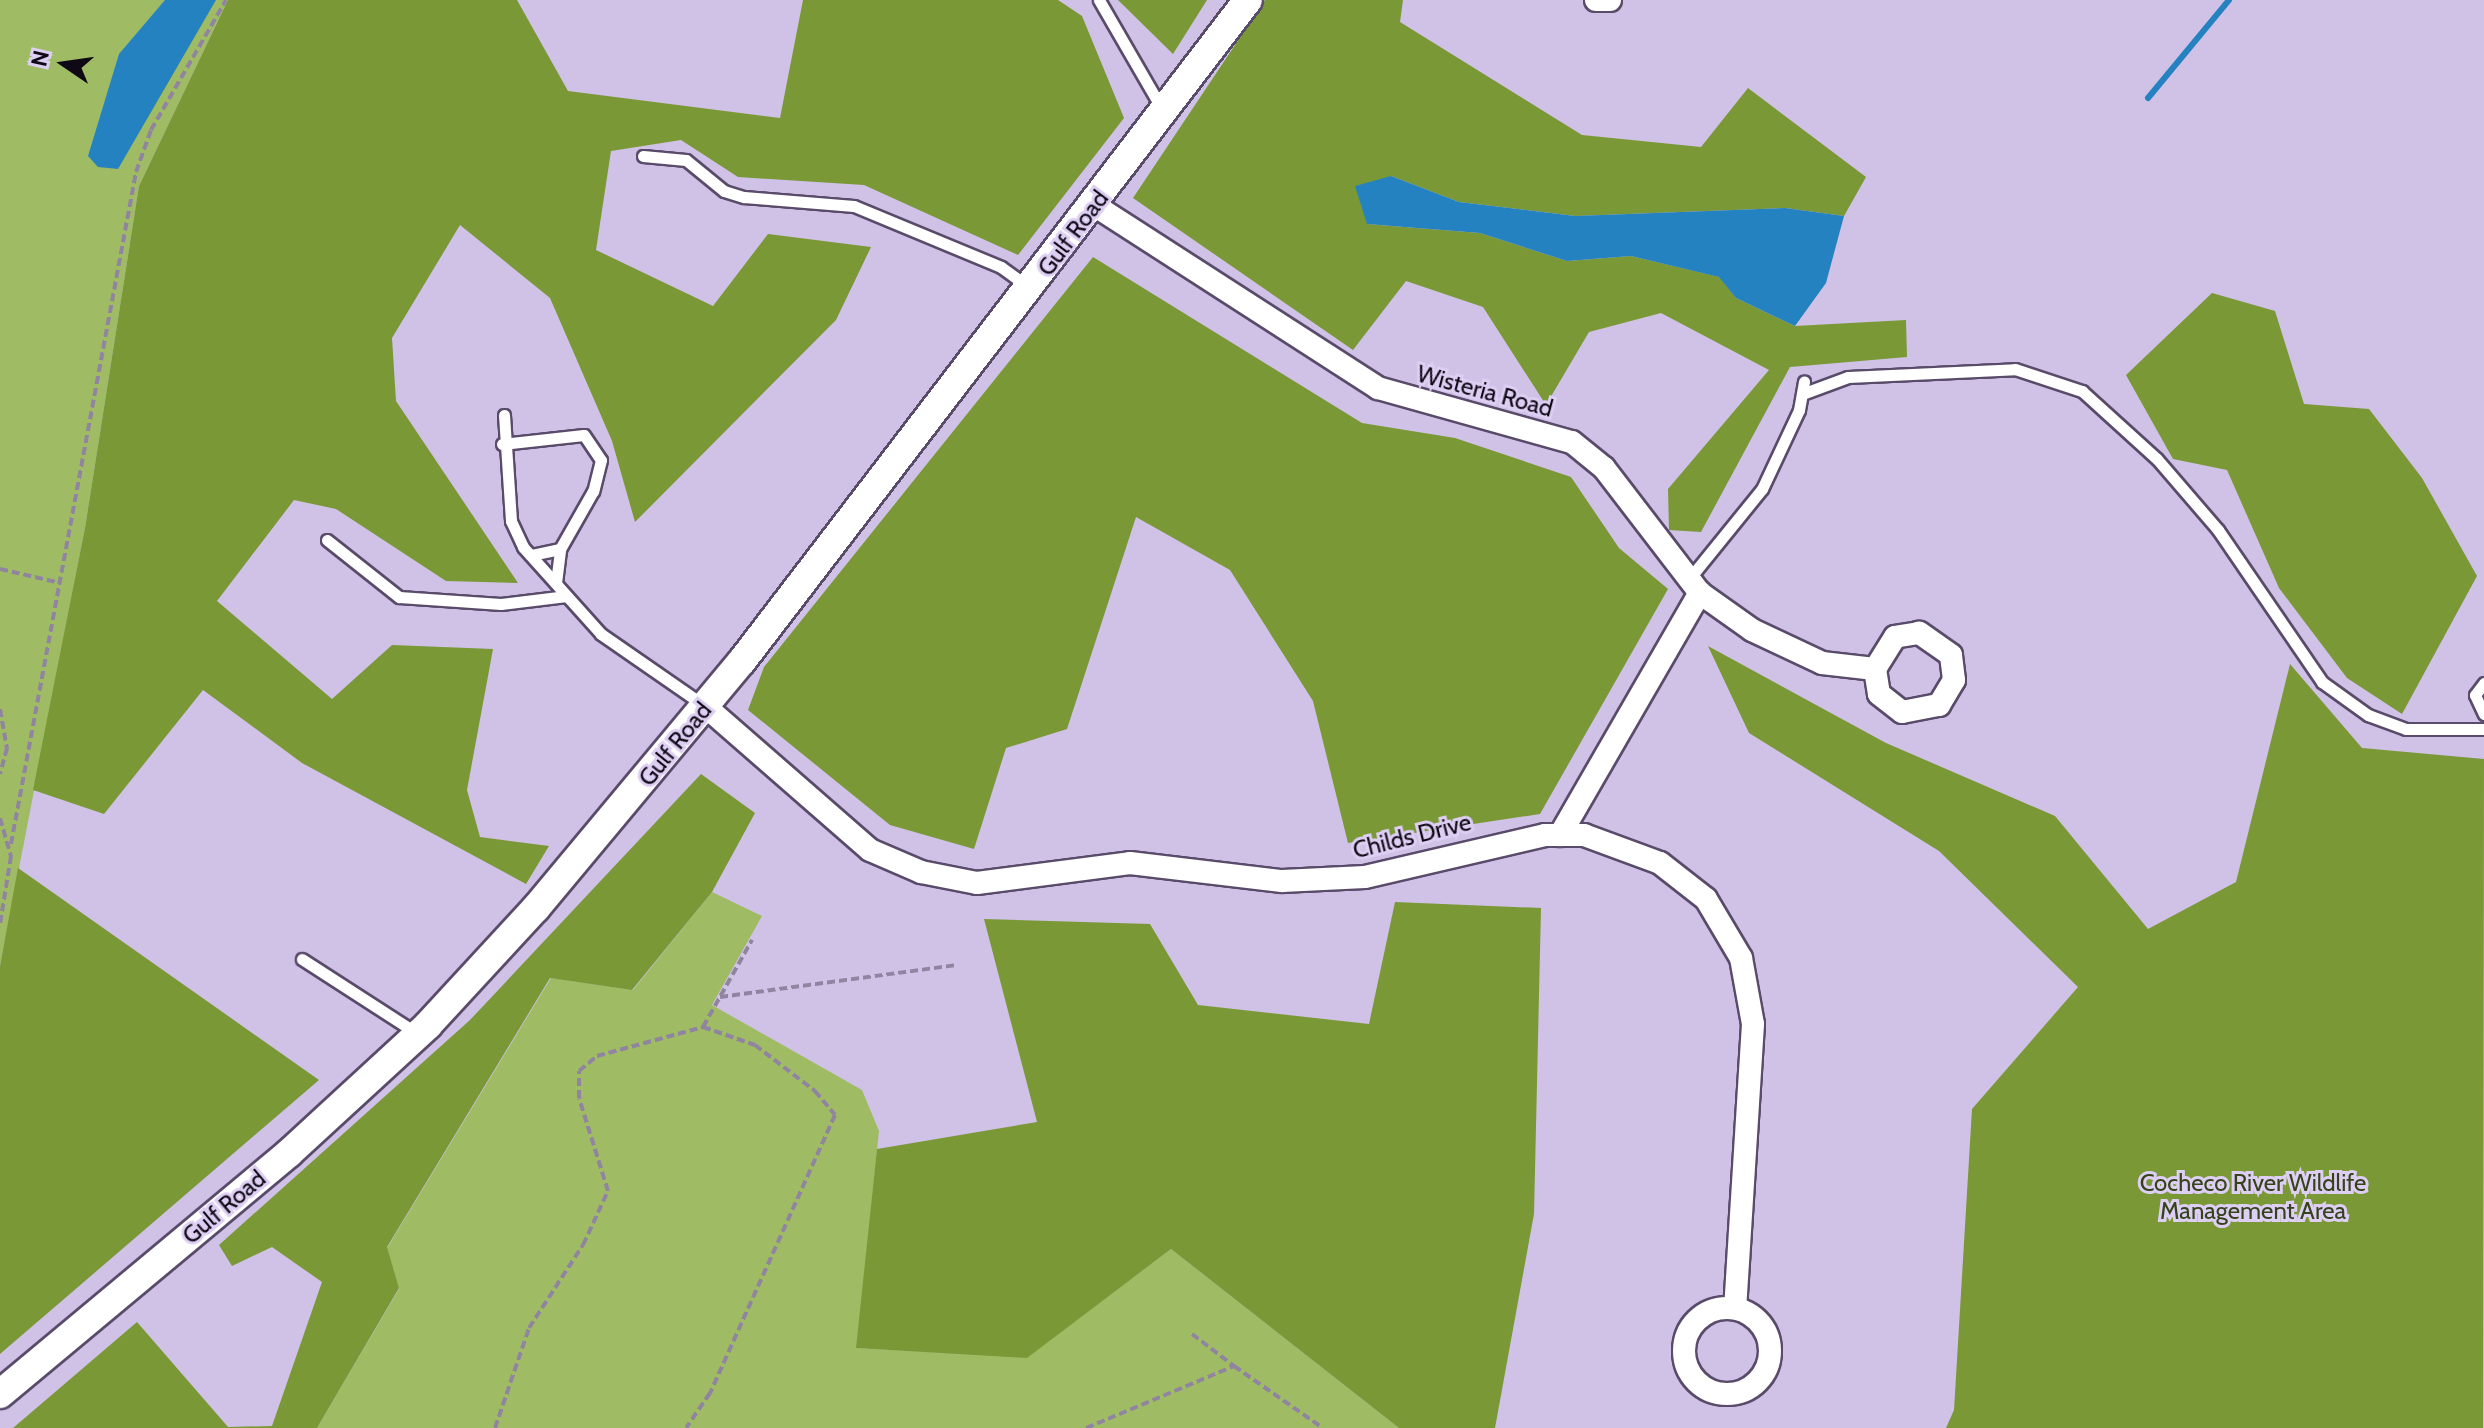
<!DOCTYPE html>
<style>
body{margin:0}
#map{position:relative;width:2484px;height:1428px;overflow:hidden;background:#d0c1e6;font-family:Cabin,sans-serif}
div>[style]{position:absolute}
[style*='--x']{left:calc(var(--x)*1px);top:calc(var(--y)*1px);width:calc(var(--w)*1px);rotate:calc(var(--a)*1deg)}
.green>*{inset:0;background:#9fbc64}
.forest>*{inset:0;background:#7a9836}
.water>*{inset:0;background:#2582c1}
.stream>*{height:6px;margin:-3px;padding:0 3px;transform-origin:3px;border-radius:3px;background:#2582c1}
.path>*{height:4px;margin-top:-2px;transform-origin:0;background:repeating-linear-gradient(90deg,#9084a0 0 8px,transparent 0 12px)}
.roads{filter:drop-shadow(2px 0 #594b6a) drop-shadow(-2px 0 #594b6a) drop-shadow(0 2px #594b6a) drop-shadow(0 -2px #594b6a)}
.service>*{height:11px;margin:-5.5px;padding:0 5.5px;transform-origin:5.5px;border-radius:5.5px;background:#fff}
.minor>*{height:22px;margin:-11px;padding:0 11px;transform-origin:11px;border-radius:11px;background:#fff}
.minor>.ring{margin:-11px;padding:0;box-sizing:content-box;background:none;border:22px solid #fff;border-radius:50%}
.tertiary>*{height:28px;margin:-14px;padding:0 14px;transform-origin:14px;border-radius:14px;background:#fff}
span{translate:-50% -50%;white-space:nowrap;text-align:center;line-height:1.15;-webkit-text-stroke:6px #ddcef3;paint-order:stroke}
.street-label{font-size:24px;color:#0f0915}
.park-label{font-size:24px;color:#35421a}
.north{position:absolute;left:24px;top:24px;width:80px;height:80px;-webkit-text-stroke:6px #ddcef3;paint-order:stroke;rotate:283deg;font-size:22px;font-weight:700;line-height:32px;text-align:center;color:#0f0915}
.north::after{content:'';display:block;margin:auto;width:28px;height:36px;background:#0f0915;clip-path:polygon(50% 0,100% 100%,50% 72%,0 100%)}
</style>
<div id="map">
<div class="green">
<i style="clip-path:polygon(0 0,228px 0,139px 186px,85px 528px,0 966px)"></i>
<i style="clip-path:polygon(712px 892px,762px 916px,712px 1005px,862px 1090px,879px 1131px,857px 1348px,1027px 1357px,1171px 1249px,1399px 1428px,317px 1428px,399px 1289px,387px 1248px,551px 978px,633px 990px)"></i>
</div>
<div class="forest">
<i style="clip-path:polygon(228px 0,517px 0,568px 91px,780px 118px,803px 0,1058px 0,1082px 16px,1124px 118px,1018px 255px,864px 185px,738px 177px,681px 140px,611px 151px,596px 250px,713px 306px,768px 234px,871px 247px,836px 320px,635px 522px,612px 441px,550px 298px,460px 225px,392px 338px,396px 401px,518px 583px,446px 581px,336px 509px,294px 500px,217px 601px,332px 699px,392px 645px,493px 649px,467px 790px,480px 837px,549px 846px,526px 884px,302px 763px,203px 690px,104px 814px,33px 790px,85px 528px,139px 186px)"></i>
<i style="clip-path:polygon(1118px 0,1207px 0,1173px 54px)"></i>
<i style="clip-path:polygon(1265px 0,1403px 0,1400px 22px,1582px 135px,1701px 147px,1748px 88px,1866px 177px,1844px 216px,1785px 208px,1575px 216px,1459px 202px,1391px 176px,1367px 224px,1480px 233px,1567px 261px,1631px 256px,1720px 277px,1736px 298px,1795px 326px,1906px 320px,1907px 357px,1790px 367px,1701px 532px,1669px 530px,1668px 489px,1769px 370px,1661px 313px,1589px 332px,1546px 405px,1483px 307px,1406px 281px,1353px 350px,1133px 198px)"></i>
<i style="clip-path:polygon(1093px 257px,1362px 423px,1455px 438px,1571px 477px,1619px 548px,1668px 589px,1540px 814px,1348px 843px,1313px 701px,1230px 570px,1136px 517px,1067px 729px,1006px 748px,974px 849px,890px 825px,748px 710px,764px 667px)"></i>
<i style="clip-path:polygon(2212px 293px,2275px 311px,2304px 404px,2369px 409px,2422px 478px,2477px 576px,2402px 714px,2347px 678px,2279px 588px,2227px 470px,2173px 459px,2126px 375px)"></i>
<i style="clip-path:polygon(1708px 646px,1886px 743px,2055px 816px,2148px 929px,2236px 882px,2290px 664px,2362px 748px,2484px 759px,2483px 1428px,1946px 1428px,1954px 1410px,1972px 1109px,2078px 987px,1939px 851px,1749px 733px)"></i>
<i style="clip-path:polygon(701px 774px,755px 813px,712px 892px,632px 990px,550px 978px,387px 1247px,399px 1288px,317px 1428px,13px 1428px,137px 1322px,228px 1427px,272px 1426px,322px 1282px,272px 1247px,232px 1266px,219px 1245px,470px 1020px)"></i>
<i style="clip-path:polygon(18px 868px,319px 1080px,0 1354px,0 966px)"></i>
<i style="clip-path:polygon(1395px 902px,1541px 908px,1534px 1214px,1495px 1428px,1399px 1428px,1171px 1249px,1027px 1358px,856px 1348px,877px 1149px,1037px 1122px,984px 919px,1150px 924px,1198px 1005px,1369px 1024px)"></i>
</div>
<div class="water">
<i style="clip-path:polygon(165px 0,216px 0,118px 169px,98px 167px,88px 156px,119px 54px)"></i>
<i style="clip-path:polygon(1391px 176px,1459px 202px,1575px 216px,1785px 208px,1844px 216px,1826px 283px,1795px 326px,1736px 298px,1719px 277px,1631px 256px,1567px 261px,1480px 233px,1367px 224px,1355px 186px)"></i>
</div>
<div class="stream">
<i style="--x:2148;--y:98;--w:127;--a:-50.4"></i>
</div>
<div class="path">
<i style="--x:0;--y:569;--w:62;--a:13.1"></i>
<i style="--x:0;--y:709;--w:40;--a:80"></i>
<i style="--x:7;--y:748;--w:27;--a:105"></i>
<i style="--x:0;--y:818;--w:40;--a:74"></i>
<i style="--x:11;--y:856;--w:69;--a:99.2"></i>
<i style="--x:11;--y:844;--w:684;--a:-79.46"></i>
<i style="--x:136;--y:172;--w:45;--a:-70.3"></i>
<i style="--x:151;--y:130;--w:150;--a:-60"></i>
<i style="--x:720;--y:997;--w:238;--a:-7.7"></i>
<i style="--x:703;--y:1027;--w:100;--a:-60.6"></i>
<i style="--x:1192;--y:1334;--w:53;--a:37.3"></i>
<i style="--x:495;--y:1428;--w:106;--a:-71.2"></i>
<i style="--x:529;--y:1328;--w:99;--a:-57"></i>
<i style="--x:583;--y:1245;--w:60;--a:-65.2"></i>
<i style="--x:608;--y:1191;--w:97;--a:-107.3"></i>
<i style="--x:579;--y:1098;--w:27;--a:-90"></i>
<i style="--x:579;--y:1071;--w:23;--a:-40"></i>
<i style="--x:597;--y:1056;--w:110;--a:-15.3"></i>
<i style="--x:703;--y:1027;--w:55;--a:19.1"></i>
<i style="--x:755;--y:1045;--w:76;--a:37.5"></i>
<i style="--x:815;--y:1091;--w:31;--a:50"></i>
<i style="--x:835;--y:1115;--w:305;--a:114.2"></i>
<i style="--x:710;--y:1393;--w:42;--a:124.4"></i>
<i style="--x:1086;--y:1428;--w:160;--a:-22.7"></i>
<i style="--x:1234;--y:1366;--w:108;--a:34.9"></i>
</div>
<div class="roads">
<div class="service">
<i style="--x:1099;--y:0;--w:128;--a:60"></i>
<i style="--x:643;--y:156;--w:43;--a:5.3"></i>
<i style="--x:686;--y:160;--w:49;--a:39.2"></i>
<i style="--x:724;--y:191;--w:21;--a:17"></i>
<i style="--x:744;--y:197;--w:110;--a:4.7"></i>
<i style="--x:854;--y:206;--w:159;--a:22.5"></i>
<i style="--x:1001;--y:267;--w:32;--a:36"></i>
<i style="--x:1802;--y:394;--w:49;--a:-20.3"></i>
<i style="--x:1848;--y:377;--w:167;--a:-2.7"></i>
<i style="--x:2015;--y:369;--w:71;--a:18.2"></i>
<i style="--x:2082;--y:391;--w:101;--a:42.2"></i>
<i style="--x:2157;--y:459;--w:94;--a:49.3"></i>
<i style="--x:2218;--y:530;--w:184;--a:55.6"></i>
<i style="--x:2322;--y:682;--w:57;--a:35.7"></i>
<i style="--x:2368;--y:715;--w:40;--a:20.2"></i>
<i style="--x:2406;--y:729;--w:78;--a:0"></i>
<i style="--x:504;--y:415;--w:106;--a:86.2"></i>
<i style="--x:511;--y:521;--w:29;--a:65"></i>
<i style="--x:523;--y:547;--w:117;--a:48.1"></i>
<i style="--x:601;--y:634;--w:126;--a:34.7"></i>
<i style="--x:502;--y:444;--w:82;--a:-6.3"></i>
<i style="--x:584;--y:435;--w:30;--a:56"></i>
<i style="--x:601;--y:460;--w:32;--a:104"></i>
<i style="--x:593;--y:491;--w:67;--a:119.6"></i>
<i style="--x:560;--y:549;--w:30;--a:168"></i>
<i style="--x:327;--y:540;--w:92;--a:38.4"></i>
<i style="--x:399;--y:597;--w:102;--a:3.9"></i>
<i style="--x:501;--y:604;--w:66;--a:-6.9"></i>
<i style="--x:1689;--y:579;--w:116;--a:-51"></i>
<i style="--x:1762;--y:489;--w:87;--a:-64.9"></i>
<i style="--x:1799;--y:410;--w:29;--a:-80"></i>
<i style="--x:556;--y:583;--w:34;--a:-83"></i>
<i style="--x:2484;--y:683;--w:15;--a:127"></i>
<i style="--x:2475;--y:695;--w:21;--a:65"></i>
<i style="--x:302;--y:959;--w:138;--a:32.9"></i>
</div>
<div class="minor">
<i style="--x:1596;--y:0;--w:14;--a:0"></i>
<i style="--x:1094;--y:205;--w:338;--a:32.8"></i>
<i style="--x:1378;--y:388;--w:201;--a:15.6"></i>
<i style="--x:1572;--y:442;--w:41;--a:39.1"></i>
<i style="--x:1604;--y:468;--w:158;--a:52.5"></i>
<i style="--x:1700;--y:593;--w:64;--a:35.4"></i>
<i style="--x:1752;--y:630;--w:77;--a:25.2"></i>
<i style="--x:1822;--y:663;--w:53;--a:6.5"></i>
<i style="--x:1875;--y:669;--w:25;--a:81"></i>
<i style="--x:1879;--y:694;--w:29;--a:38"></i>
<i style="--x:1902;--y:712;--w:38;--a:-11"></i>
<i style="--x:1939;--y:705;--w:29;--a:-59"></i>
<i style="--x:1954;--y:680;--w:25;--a:-97"></i>
<i style="--x:1951;--y:655;--w:39;--a:-145"></i>
<i style="--x:1919;--y:633;--w:24;--a:171"></i>
<i style="--x:1895;--y:637;--w:38;--a:122"></i>
<i style="--x:705;--y:706;--w:219;--a:41.1"></i>
<i style="--x:870;--y:850;--w:56;--a:23.3"></i>
<i style="--x:921;--y:872;--w:57;--a:11.1"></i>
<i style="--x:977;--y:883;--w:154;--a:-7.4"></i>
<i style="--x:1130;--y:863;--w:153;--a:6.8"></i>
<i style="--x:1282;--y:881;--w:83;--a:-2.8"></i>
<i style="--x:1365;--y:877;--w:185;--a:-13.1"></i>
<i style="--x:1545;--y:835;--w:39;--a:0"></i>
<i style="--x:1584;--y:835;--w:81;--a:20.2"></i>
<i style="--x:1660;--y:863;--w:58;--a:38"></i>
<i style="--x:1706;--y:899;--w:69;--a:59.3"></i>
<i style="--x:1741;--y:958;--w:67;--a:79.7"></i>
<i style="--x:1753;--y:1024;--w:285;--a:93.6"></i>
<i style="--x:1560;--y:835;--w:280;--a:-60"></i>
<i class="ring" style="left:1684px;top:1308px;width:64px;height:64px"></i>
</div>
<div class="tertiary">
<i style="--x:0;--y:1394;--w:376;--a:-39.8"></i>
<i style="--x:289;--y:1153;--w:189;--a:-42.6"></i>
<i style="--x:428;--y:1025;--w:159;--a:-47.3"></i>
<i style="--x:536;--y:908;--w:322;--a:-50.2"></i>
<i style="--x:742;--y:661;--w:832;--a:-52.57"></i>
</div>
</div>
<div class="street-label">
<span style="left:1073px;top:233px;rotate:-53deg">Gulf Road</span>
<span style="left:1485px;top:391px;rotate:15deg">Wisteria Road</span>
<span style="left:675px;top:744px;rotate:-51deg">Gulf Road</span>
<span style="left:1412px;top:836px;rotate:-14deg">Childs Drive</span>
<span style="left:224px;top:1207px;rotate:-40deg">Gulf Road</span>
</div>
<div class="park-label">
<span style="left:2253px;top:1197px">Cocheco River Wildlife<br>Management Area</span>
</div>
<div class="north">N</div>
</div>
